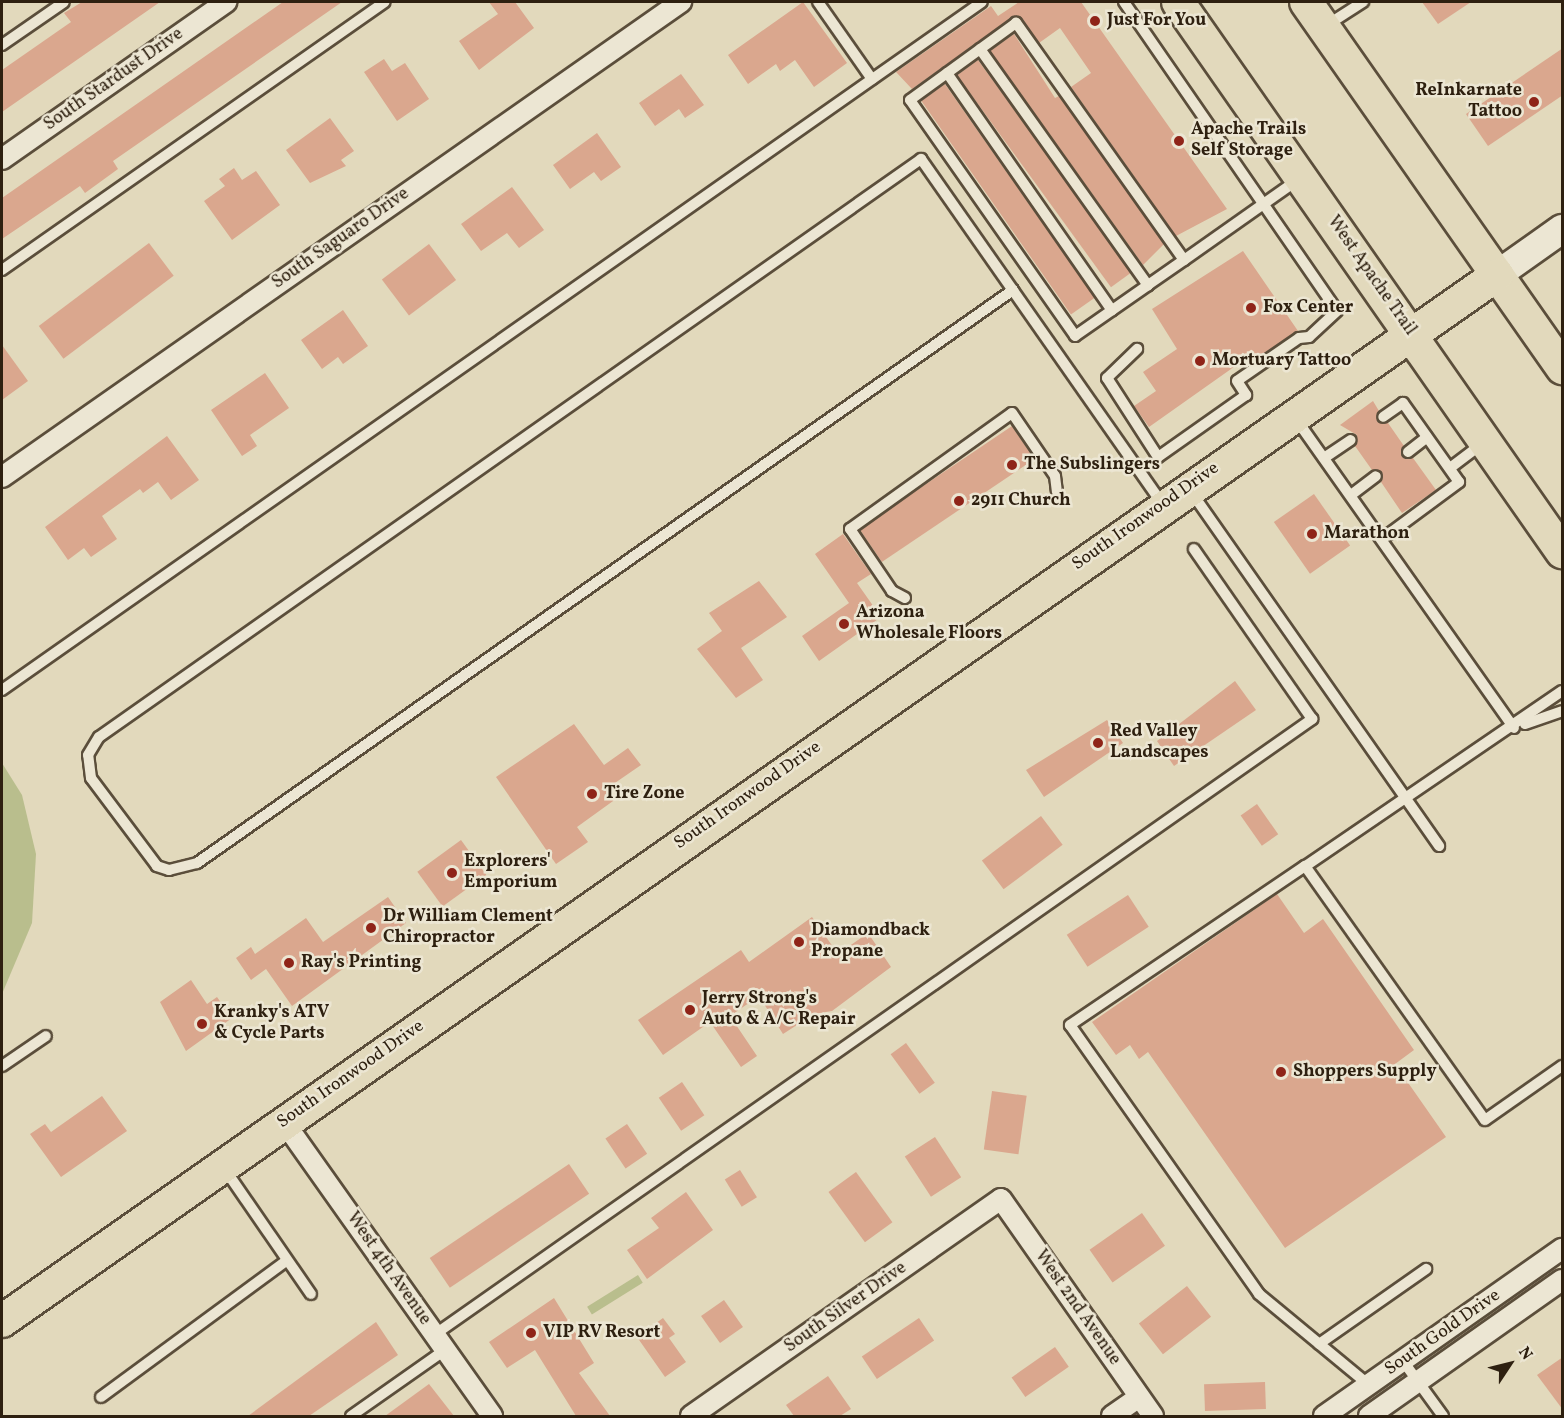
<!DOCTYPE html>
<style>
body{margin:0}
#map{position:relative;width:1564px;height:1418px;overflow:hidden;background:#e2d9bc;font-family:Vollkorn,serif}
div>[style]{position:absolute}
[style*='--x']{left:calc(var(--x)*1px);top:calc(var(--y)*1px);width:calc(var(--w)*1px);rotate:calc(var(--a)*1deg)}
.green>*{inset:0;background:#b9be8d;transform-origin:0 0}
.building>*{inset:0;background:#daa78e;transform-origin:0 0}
.roads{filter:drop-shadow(2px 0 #5b4e3b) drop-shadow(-2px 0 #5b4e3b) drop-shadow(0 2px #5b4e3b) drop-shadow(0 -2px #5b4e3b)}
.service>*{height:10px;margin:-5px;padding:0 5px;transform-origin:5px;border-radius:5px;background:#ece6d3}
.minor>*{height:20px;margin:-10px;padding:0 10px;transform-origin:10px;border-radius:10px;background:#ece6d3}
.secondary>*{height:28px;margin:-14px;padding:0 14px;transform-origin:14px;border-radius:14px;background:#ece6d3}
.primary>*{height:32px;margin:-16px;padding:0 16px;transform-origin:16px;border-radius:16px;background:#e2d9bc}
.dots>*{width:16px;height:16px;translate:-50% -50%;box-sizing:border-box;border:3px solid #ece6d3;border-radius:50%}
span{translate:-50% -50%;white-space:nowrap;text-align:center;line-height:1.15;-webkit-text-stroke:5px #ece6d3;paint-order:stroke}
.poi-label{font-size:18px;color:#2e2010;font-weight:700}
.left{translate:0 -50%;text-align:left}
.right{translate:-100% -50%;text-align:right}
.street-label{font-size:18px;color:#2e2010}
.frame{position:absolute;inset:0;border:3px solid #2e2010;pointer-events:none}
.north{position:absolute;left:1480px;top:1334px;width:60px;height:60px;-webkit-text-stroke:4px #ece6d3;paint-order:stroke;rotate:55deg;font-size:16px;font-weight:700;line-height:24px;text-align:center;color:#2e2010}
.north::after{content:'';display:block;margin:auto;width:21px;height:27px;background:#2e2010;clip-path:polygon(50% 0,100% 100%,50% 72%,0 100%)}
</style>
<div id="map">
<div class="green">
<i style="clip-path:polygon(2px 763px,22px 795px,36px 854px,32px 923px,2px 994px)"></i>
<i style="left:638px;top:1275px;width:9px;height:60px;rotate:58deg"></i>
</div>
<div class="building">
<i style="clip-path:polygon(82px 2px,160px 2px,2px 112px,2px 70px,71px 22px,64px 13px)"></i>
<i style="clip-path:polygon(283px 2px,342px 2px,113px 161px,118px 169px,85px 193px,80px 186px,2px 239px,2px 198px)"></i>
<i style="clip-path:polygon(489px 2px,515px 2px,534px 28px,479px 70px,459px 41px,498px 14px)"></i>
<i style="clip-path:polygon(803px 2px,847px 63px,814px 87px,795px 60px,780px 71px,776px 64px,748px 84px,728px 55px)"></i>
<i style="clip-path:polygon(1019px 2px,1081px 2px,1227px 209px,1176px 236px,1071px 87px,1091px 73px,1060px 28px,1039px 43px,1015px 16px,912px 89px,896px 72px,991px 6px,998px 16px)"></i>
<i style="clip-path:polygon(1422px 2px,1471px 2px,1438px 24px)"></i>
<i style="clip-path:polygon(1014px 34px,1055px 98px,1059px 96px,1164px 244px,1143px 265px,990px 51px)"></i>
<i style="clip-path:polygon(1563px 48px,1563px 95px,1488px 146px,1466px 114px)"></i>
<i style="clip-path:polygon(384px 59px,392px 71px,405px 63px,429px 99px,397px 121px,364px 72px)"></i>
<i style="left:978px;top:60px;width:262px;height:26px;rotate:54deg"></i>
<i style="clip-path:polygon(681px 74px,704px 105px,685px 118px,679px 109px,655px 126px,639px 103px)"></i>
<i style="left:945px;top:84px;width:261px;height:29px;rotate:55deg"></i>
<i style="clip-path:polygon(330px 118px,354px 151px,341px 160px,346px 166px,310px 183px,286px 150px)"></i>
<i style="clip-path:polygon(597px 133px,621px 167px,601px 181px,594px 172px,570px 189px,553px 165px)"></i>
<i style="clip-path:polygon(234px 168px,242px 180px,256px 171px,280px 205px,232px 240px,204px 201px,225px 186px,219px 179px)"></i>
<i style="clip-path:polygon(512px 187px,544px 230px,519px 248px,507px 233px,481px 251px,461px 224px)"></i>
<i style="left:149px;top:243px;width:41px;height:138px;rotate:53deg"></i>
<i style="left:429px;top:244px;width:45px;height:59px;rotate:53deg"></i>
<i style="clip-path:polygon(1243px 251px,1298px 331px,1251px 362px,1248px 357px,1149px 427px,1134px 406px,1156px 391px,1143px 372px,1177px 349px,1152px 309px)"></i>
<i style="clip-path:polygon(343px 310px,368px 346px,343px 364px,338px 357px,322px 369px,301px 340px)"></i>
<i style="clip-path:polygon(2px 345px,28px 381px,2px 400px)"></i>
<i style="clip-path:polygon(265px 373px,289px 408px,250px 435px,257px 446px,242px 456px,211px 410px)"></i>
<i style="clip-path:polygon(1373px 401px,1379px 411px,1377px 422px,1388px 423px,1404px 446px,1402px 456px,1413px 458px,1436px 490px,1402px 513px,1381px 482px,1382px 472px,1372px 470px,1355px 446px,1357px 435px,1340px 425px)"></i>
<i style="left:1012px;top:426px;width:40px;height:184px;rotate:56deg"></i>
<i style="clip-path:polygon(167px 436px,199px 480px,171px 500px,158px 482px,143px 493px,140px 489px,102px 516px,117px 539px,91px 557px,84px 548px,68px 560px,45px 527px)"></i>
<i style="left:1314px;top:494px;width:63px;height:49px;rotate:55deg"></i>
<i style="clip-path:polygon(843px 534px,871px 574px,857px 583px,881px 617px,819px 661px,802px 636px,849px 603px,815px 554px)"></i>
<i style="clip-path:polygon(759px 581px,787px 617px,741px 648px,763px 680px,736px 698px,697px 649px,722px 631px,709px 613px)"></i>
<i style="clip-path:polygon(1235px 681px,1256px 710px,1174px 766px,1157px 741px)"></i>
<i style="clip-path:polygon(1107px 720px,1123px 743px,1044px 797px,1026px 770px)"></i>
<i style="clip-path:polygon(574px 724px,604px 765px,628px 748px,641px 765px,612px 785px,620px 796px,577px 827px,588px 842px,556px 864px,496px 777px)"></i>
<i style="left:1257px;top:804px;width:37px;height:20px;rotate:55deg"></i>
<i style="left:1041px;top:816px;width:36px;height:74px;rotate:53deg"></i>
<i style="left:461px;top:840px;width:43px;height:54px;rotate:54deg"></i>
<i style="clip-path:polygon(1277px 894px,1304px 933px,1323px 919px,1414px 1050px,1395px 1064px,1446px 1137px,1285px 1248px,1148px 1052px,1139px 1059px,1130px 1045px,1116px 1055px,1092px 1022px)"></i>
<i style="left:1128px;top:895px;width:38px;height:73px;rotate:57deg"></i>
<i style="clip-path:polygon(388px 897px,406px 923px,292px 1006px,266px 969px,251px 980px,236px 958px,251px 947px,255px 954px,306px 918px,323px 942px)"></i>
<i style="clip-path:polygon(812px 917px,838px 954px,868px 933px,891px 967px,832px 1011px,814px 1014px,783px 1034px,759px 996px,730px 1016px,757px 1056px,741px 1067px,710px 1022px,663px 1055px,638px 1020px,741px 950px,749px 962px)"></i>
<i style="clip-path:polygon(191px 980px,207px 1004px,217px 997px,232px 1018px,186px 1051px,160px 1002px)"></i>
<i style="left:906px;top:1043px;width:49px;height:19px;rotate:54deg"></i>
<i style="left:682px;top:1082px;width:40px;height:28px;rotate:56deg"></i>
<i style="left:992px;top:1091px;width:35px;height:59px;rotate:8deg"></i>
<i style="clip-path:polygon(102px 1096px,127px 1131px,61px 1177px,30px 1134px,45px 1124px,51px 1132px)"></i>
<i style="left:627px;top:1124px;width:36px;height:26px;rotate:56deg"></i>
<i style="left:935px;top:1137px;width:48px;height:36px;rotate:57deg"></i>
<i style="left:569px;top:1164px;width:36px;height:168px;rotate:56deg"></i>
<i style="left:740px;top:1170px;width:32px;height:18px;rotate:58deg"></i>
<i style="left:856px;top:1172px;width:62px;height:34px;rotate:54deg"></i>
<i style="clip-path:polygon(686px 1192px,713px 1230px,647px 1279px,627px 1250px,659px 1228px,651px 1218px)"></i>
<i style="left:1142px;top:1213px;width:40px;height:64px;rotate:55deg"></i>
<i style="left:1187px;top:1286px;width:39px;height:61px;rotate:52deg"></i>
<i style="clip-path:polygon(554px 1298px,594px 1363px,579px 1373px,610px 1416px,576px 1416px,535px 1350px,507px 1368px,489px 1342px)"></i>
<i style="left:724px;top:1300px;width:33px;height:28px;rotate:55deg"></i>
<i style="clip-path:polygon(663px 1318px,675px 1334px,669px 1338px,686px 1362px,665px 1377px,637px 1337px)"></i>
<i style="left:919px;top:1318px;width:27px;height:69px;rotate:56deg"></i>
<i style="clip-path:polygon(376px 1322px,398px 1355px,309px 1416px,248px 1416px)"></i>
<i style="left:1055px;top:1347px;width:24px;height:53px;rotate:55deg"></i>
<i style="clip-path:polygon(1563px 1357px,1563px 1410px,1537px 1375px)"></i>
<i style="clip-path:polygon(828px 1376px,851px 1409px,840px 1416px,794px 1416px,786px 1405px)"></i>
<i style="left:1265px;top:1382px;width:27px;height:61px;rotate:88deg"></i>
<i style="clip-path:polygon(429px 1384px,454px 1416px,385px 1416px)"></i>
</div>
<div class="roads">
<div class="service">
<i style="--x:818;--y:2;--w:94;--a:55"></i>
<i style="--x:1124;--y:2;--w:375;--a:55.4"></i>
<i style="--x:1337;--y:311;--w:38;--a:137"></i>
<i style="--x:1309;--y:337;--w:10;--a:174"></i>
<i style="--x:1299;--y:338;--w:75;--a:145.3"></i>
<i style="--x:1237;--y:381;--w:17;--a:57"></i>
<i style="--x:1246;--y:395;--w:108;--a:144.8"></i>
<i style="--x:1158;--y:457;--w:94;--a:-122.8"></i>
<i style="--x:1107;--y:378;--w:42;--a:-44"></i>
<i style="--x:1327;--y:25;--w:43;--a:-32.6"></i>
<i style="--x:2;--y:45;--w:75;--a:-34.7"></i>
<i style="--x:980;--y:49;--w:290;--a:54.6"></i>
<i style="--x:947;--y:73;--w:289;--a:55.2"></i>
<i style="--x:1184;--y:260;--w:291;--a:-125.3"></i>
<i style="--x:1016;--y:23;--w:131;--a:144"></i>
<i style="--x:910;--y:100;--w:288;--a:55"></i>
<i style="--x:1075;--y:336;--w:89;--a:-34.9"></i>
<i style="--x:1148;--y:285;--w:44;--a:-34.8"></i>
<i style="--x:1184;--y:260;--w:141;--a:-35.2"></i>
<i style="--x:2;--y:270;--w:467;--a:-35"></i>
<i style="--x:1013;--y:290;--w:997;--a:144.92"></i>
<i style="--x:197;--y:863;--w:29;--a:166"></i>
<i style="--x:169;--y:870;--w:13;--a:-162"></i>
<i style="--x:157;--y:866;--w:110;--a:-126.9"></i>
<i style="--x:91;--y:778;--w:23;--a:-97"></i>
<i style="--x:88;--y:755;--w:21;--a:-59"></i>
<i style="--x:99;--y:737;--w:1005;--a:-35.11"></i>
<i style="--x:921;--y:159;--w:422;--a:55"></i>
<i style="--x:1296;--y:419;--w:378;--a:54.8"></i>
<i style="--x:1408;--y:452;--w:24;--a:-38"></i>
<i style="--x:1324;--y:458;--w:32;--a:-34"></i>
<i style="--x:1450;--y:468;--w:41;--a:-37.1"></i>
<i style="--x:1192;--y:493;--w:431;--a:55"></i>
<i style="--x:1351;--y:495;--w:31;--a:-37"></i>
<i style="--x:1382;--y:539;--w:96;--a:-36.5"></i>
<i style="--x:1459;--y:482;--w:97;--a:-125.3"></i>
<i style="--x:1403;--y:403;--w:24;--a:145"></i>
<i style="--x:905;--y:598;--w:15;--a:-152"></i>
<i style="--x:892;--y:591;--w:75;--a:-124.1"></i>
<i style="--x:850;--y:529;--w:199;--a:-35.6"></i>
<i style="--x:1012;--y:413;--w:76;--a:55.7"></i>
<i style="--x:1055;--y:476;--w:16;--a:83"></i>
<i style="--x:2;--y:690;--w:1197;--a:-35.07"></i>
<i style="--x:1562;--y:691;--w:311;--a:145.7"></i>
<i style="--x:1305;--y:866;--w:311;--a:54.7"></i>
<i style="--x:1485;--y:1120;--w:94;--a:-35"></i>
<i style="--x:1525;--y:724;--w:39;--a:-19"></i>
<i style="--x:1305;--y:866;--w:284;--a:145.9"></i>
<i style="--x:1070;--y:1025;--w:329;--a:54.9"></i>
<i style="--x:1259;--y:1294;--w:143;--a:39.6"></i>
<i style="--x:2;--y:1066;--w:53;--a:-34.3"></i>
<i style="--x:224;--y:1168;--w:153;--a:55.4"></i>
<i style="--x:434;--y:1335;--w:1073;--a:-35.05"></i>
<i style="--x:1312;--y:719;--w:207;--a:-124.8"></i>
<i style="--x:1319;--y:1344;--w:131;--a:-35"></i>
<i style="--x:1403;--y:1361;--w:68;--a:54"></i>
<i style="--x:101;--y:1397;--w:228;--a:-36.3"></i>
<i style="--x:351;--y:1416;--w:115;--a:-35.1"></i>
</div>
<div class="minor">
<i style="--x:2;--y:159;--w:274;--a:-35"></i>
<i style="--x:2;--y:477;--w:829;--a:-34.98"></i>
<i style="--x:284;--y:1122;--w:360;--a:54.7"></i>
<i style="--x:691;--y:1416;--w:378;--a:-35"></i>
<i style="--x:1001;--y:1199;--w:265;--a:55"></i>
<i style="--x:1112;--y:1416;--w:33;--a:-35"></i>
<i style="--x:1324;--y:1416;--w:291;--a:-35.1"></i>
<i style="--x:1369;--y:1416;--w:236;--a:-35.2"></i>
</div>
<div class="secondary">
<i style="--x:1497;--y:275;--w:80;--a:-35.3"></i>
</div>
<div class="primary">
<i style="--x:1178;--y:2;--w:671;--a:55.08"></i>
<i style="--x:1306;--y:2;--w:447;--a:55"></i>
<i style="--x:2;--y:1321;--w:1825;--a:-34.98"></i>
</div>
</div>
<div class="dots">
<i style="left:1095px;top:21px;background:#8f2418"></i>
<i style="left:1534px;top:102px;background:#8f2418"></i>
<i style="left:1179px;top:141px;background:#8f2418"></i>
<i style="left:1251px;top:308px;background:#8f2418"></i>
<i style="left:1200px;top:361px;background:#8f2418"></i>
<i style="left:1012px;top:465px;background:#8f2418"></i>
<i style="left:959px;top:501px;background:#8f2418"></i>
<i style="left:1312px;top:534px;background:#8f2418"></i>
<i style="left:844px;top:624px;background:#8f2418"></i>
<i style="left:1098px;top:743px;background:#8f2418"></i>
<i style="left:592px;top:794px;background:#8f2418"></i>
<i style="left:452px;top:873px;background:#8f2418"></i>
<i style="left:371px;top:928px;background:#8f2418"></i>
<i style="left:799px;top:942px;background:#8f2418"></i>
<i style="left:289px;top:963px;background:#8f2418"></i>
<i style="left:690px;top:1010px;background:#8f2418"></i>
<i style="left:202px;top:1024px;background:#8f2418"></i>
<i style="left:1281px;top:1072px;background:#8f2418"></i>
<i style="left:531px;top:1333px;background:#8f2418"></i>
</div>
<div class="poi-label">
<span class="left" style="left:1107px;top:21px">Just For You</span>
<span class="right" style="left:1522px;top:102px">ReInkarnate<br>Tattoo</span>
<span class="left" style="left:1191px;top:141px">Apache Trails<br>Self Storage</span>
<span class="left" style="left:1263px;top:308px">Fox Center</span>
<span class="left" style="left:1212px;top:361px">Mortuary Tattoo</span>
<span class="left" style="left:1024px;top:465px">The Subslingers</span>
<span class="left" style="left:971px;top:501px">2911 Church</span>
<span class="left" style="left:1324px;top:534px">Marathon</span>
<span class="left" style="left:856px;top:624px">Arizona<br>Wholesale Floors</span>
<span class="left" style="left:1110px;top:743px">Red Valley<br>Landscapes</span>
<span class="left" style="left:604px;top:794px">Tire Zone</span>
<span class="left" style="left:464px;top:873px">Explorers'<br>Emporium</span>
<span class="left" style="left:383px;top:928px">Dr William Clement<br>Chiropractor</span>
<span class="left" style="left:811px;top:942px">Diamondback<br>Propane</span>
<span class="left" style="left:301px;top:963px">Ray's Printing</span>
<span class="left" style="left:702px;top:1010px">Jerry Strong's<br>Auto &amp; A/C Repair</span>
<span class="left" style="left:214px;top:1024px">Kranky's ATV<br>&amp; Cycle Parts</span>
<span class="left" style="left:1293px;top:1072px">Shoppers Supply</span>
<span class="left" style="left:543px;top:1333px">VIP RV Resort</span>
</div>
<div class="street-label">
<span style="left:114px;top:80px;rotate:-35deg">South Stardust Drive</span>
<span style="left:341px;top:239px;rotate:-35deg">South Saguaro Drive</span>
<span style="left:1371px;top:276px;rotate:55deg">West Apache Trail</span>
<span style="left:1146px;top:517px;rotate:-35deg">South Ironwood Drive</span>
<span style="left:748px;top:796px;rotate:-35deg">South Ironwood Drive</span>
<span style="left:351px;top:1075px;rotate:-35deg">South Ironwood Drive</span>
<span style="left:388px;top:1269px;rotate:55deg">West 4th Avenue</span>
<span style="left:846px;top:1308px;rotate:-35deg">South Silver Drive</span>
<span style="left:1077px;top:1308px;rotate:55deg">West 2nd Avenue</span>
<span style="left:1443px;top:1333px;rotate:-35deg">South Gold Drive</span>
</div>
<div class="frame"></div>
<div class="north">N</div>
</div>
